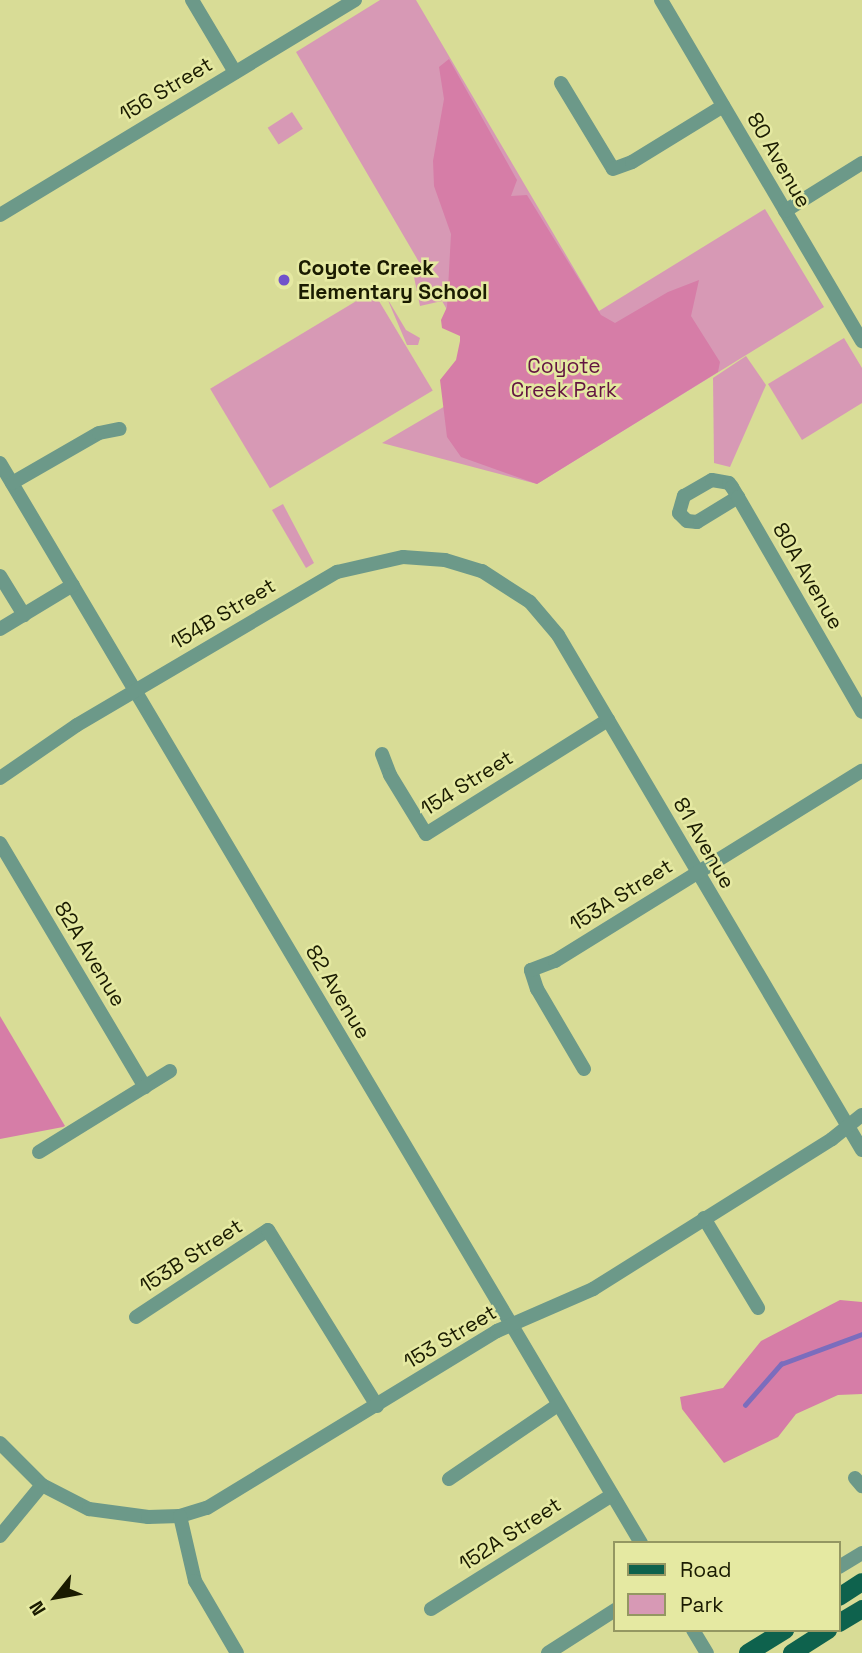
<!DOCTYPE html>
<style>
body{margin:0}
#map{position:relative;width:862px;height:1653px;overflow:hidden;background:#d8dc96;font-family:"Space Grotesk",sans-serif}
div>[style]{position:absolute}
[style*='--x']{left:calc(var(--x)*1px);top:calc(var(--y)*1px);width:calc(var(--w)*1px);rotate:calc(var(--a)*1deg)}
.green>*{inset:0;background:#d799b5;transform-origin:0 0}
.forest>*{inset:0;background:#d67da7}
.stream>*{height:4.5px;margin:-2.25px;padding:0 2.25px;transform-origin:2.25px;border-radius:2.25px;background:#7b6dbd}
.minor>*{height:14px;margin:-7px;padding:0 7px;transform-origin:7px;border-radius:7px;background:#6c9989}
.major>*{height:18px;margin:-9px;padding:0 9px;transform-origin:9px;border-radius:9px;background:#0e624d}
.dots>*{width:19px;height:19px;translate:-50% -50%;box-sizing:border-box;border:4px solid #e5e9a2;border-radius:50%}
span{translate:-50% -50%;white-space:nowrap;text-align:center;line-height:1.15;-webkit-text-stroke:5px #e5e9a2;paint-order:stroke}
.street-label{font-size:21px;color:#1a1b01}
.poi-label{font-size:21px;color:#1a1b01;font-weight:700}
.left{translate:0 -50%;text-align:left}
.park-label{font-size:21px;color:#631441}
.legend{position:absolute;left:613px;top:1541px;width:228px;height:91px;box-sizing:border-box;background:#e5e9a2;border:2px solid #949762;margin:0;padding:9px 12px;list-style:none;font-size:21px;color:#1a1b01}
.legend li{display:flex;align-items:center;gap:14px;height:35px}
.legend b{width:35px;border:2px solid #949762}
.north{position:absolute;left:21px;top:1562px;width:70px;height:70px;-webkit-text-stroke:5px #e5e9a2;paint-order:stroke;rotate:239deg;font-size:19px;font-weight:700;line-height:28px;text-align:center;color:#1a1b01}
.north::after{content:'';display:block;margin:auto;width:24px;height:32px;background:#1a1b01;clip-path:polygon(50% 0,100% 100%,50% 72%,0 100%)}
</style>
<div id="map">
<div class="green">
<i style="clip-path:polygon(380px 0,416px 0,599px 311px,765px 209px,824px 307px,537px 484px,382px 443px,488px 381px,442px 301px,420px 306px,414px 277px,426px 274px,296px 52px)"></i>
<i style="left:292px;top:112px;width:20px;height:29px;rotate:57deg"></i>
<i style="left:373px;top:291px;width:116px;height:190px;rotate:59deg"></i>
<i style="clip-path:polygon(387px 298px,406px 330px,420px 338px,418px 345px,407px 345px)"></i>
<i style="clip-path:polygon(844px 338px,862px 368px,862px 403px,802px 440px,768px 384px)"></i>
<i style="clip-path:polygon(746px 356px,766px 385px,730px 467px,714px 463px,713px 378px)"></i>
<i style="clip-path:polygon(283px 504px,314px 563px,306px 568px,272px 510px)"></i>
</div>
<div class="forest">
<i style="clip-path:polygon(449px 59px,517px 180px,511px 196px,527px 195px,601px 315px,615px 323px,668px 292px,699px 280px,691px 316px,720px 362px,718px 372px,537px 484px,461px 457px,447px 437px,440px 380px,456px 360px,460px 341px,460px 336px,442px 328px,441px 320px,447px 307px,451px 234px,434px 186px,433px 161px,444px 99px,439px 67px)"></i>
<i style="clip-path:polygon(0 1016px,65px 1126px,63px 1127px,0 1139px)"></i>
<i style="clip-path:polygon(840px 1300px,862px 1302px,862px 1394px,838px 1395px,796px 1414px,778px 1437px,724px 1463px,682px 1409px,680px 1397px,723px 1388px,761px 1341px)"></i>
</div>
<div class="stream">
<i style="--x:745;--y:1405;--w:55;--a:-48.7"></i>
<i style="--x:781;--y:1364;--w:86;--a:-20.3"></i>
</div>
<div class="minor">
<i style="--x:192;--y:0;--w:84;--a:59.2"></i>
<i style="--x:661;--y:0;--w:396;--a:59.5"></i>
<i style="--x:561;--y:83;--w:100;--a:58.8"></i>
<i style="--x:613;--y:169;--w:20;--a:-20"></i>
<i style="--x:632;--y:162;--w:107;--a:-31.6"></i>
<i style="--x:785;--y:211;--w:91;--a:-31.9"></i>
<i style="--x:0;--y:215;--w:415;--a:-31.2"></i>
<i style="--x:0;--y:463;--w:1256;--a:59.31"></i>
<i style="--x:12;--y:483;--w:100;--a:-29.9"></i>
<i style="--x:99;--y:433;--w:21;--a:-11"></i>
<i style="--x:738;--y:497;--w:48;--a:148.6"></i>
<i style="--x:697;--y:522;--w:10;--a:-174"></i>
<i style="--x:687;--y:521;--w:11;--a:-135"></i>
<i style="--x:679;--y:513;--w:18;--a:-74"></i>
<i style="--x:684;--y:496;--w:32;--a:-30"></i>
<i style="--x:712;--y:480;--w:17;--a:10"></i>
<i style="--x:729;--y:483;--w:5;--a:53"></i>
<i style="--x:732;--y:487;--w:12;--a:59"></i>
<i style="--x:738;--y:497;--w:248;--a:60"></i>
<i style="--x:0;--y:576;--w:46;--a:58.4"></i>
<i style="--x:0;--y:629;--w:85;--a:-31.1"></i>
<i style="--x:382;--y:754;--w:22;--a:69"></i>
<i style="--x:390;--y:775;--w:69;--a:58.6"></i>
<i style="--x:426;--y:834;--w:215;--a:-32.1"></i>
<i style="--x:0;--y:778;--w:93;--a:-34.5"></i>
<i style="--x:77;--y:725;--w:302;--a:-30.5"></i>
<i style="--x:337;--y:572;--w:68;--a:-12.8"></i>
<i style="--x:403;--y:557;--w:42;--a:4.1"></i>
<i style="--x:445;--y:560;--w:39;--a:17"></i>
<i style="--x:482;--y:571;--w:57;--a:32.9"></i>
<i style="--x:530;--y:602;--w:43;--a:49.7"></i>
<i style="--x:558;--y:635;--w:598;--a:59.45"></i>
<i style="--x:0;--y:843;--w:284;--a:59.3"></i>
<i style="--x:584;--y:1069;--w:93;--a:-120.4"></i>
<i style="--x:537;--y:989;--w:20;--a:-108"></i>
<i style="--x:531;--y:970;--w:26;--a:-21"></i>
<i style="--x:555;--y:961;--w:361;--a:-31.8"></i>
<i style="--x:39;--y:1152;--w:154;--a:-31.7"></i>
<i style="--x:704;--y:1218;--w:105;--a:59"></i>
<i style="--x:136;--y:1317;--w:158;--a:-33.4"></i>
<i style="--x:268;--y:1230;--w:207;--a:58.2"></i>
<i style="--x:0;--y:1443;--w:59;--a:45"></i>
<i style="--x:42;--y:1485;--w:53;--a:27.1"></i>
<i style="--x:89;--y:1509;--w:60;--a:7.7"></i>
<i style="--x:148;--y:1517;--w:32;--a:-2"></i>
<i style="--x:180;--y:1516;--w:28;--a:-17"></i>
<i style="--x:207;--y:1508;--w:340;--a:-31.4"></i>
<i style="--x:497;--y:1331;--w:105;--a:-23.6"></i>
<i style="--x:593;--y:1289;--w:282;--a:-32.1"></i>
<i style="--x:832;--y:1139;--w:38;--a:-39"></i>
<i style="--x:855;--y:1478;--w:11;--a:49"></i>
<i style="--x:449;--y:1479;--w:132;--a:-34.2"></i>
<i style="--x:180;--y:1516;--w:67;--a:77"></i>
<i style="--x:195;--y:1581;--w:83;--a:59.7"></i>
<i style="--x:0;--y:1536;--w:66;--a:-50.5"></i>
<i style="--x:839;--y:1567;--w:27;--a:-31"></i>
<i style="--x:431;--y:1609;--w:214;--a:-32.2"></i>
<i style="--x:693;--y:1630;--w:27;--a:59"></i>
<i style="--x:548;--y:1653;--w:80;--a:-32.7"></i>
</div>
<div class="major">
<i style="--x:839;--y:1597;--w:27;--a:-33"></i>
<i style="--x:839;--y:1623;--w:27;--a:-31"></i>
<i style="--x:748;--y:1653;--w:44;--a:-31.9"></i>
<i style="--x:792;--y:1653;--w:43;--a:-32.6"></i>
</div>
<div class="dots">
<i style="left:284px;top:280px;background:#7052cb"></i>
</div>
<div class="street-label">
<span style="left:166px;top:89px;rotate:-31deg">156 Street</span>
<span style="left:779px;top:160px;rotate:60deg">80 Avenue</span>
<span style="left:808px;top:576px;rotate:60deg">80A Avenue</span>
<span style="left:223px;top:614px;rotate:-31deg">154B Street</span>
<span style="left:467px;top:783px;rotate:-32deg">154 Street</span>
<span style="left:704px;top:843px;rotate:60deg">81 Avenue</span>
<span style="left:621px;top:895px;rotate:-32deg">153A Street</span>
<span style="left:90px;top:954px;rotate:59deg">82A Avenue</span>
<span style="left:338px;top:992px;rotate:59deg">82 Avenue</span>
<span style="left:191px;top:1256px;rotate:-33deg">153B Street</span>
<span style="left:450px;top:1337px;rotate:-31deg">153 Street</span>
<span style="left:510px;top:1534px;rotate:-33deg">152A Street</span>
</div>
<div class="poi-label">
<span class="left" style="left:298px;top:280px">Coyote Creek<br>Elementary School</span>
</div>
<div class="park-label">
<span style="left:564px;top:378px">Coyote<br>Creek Park</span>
</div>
<ul class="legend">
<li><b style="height:9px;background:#0e624d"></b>Road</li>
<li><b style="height:19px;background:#d799b5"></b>Park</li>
</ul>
<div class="north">N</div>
</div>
